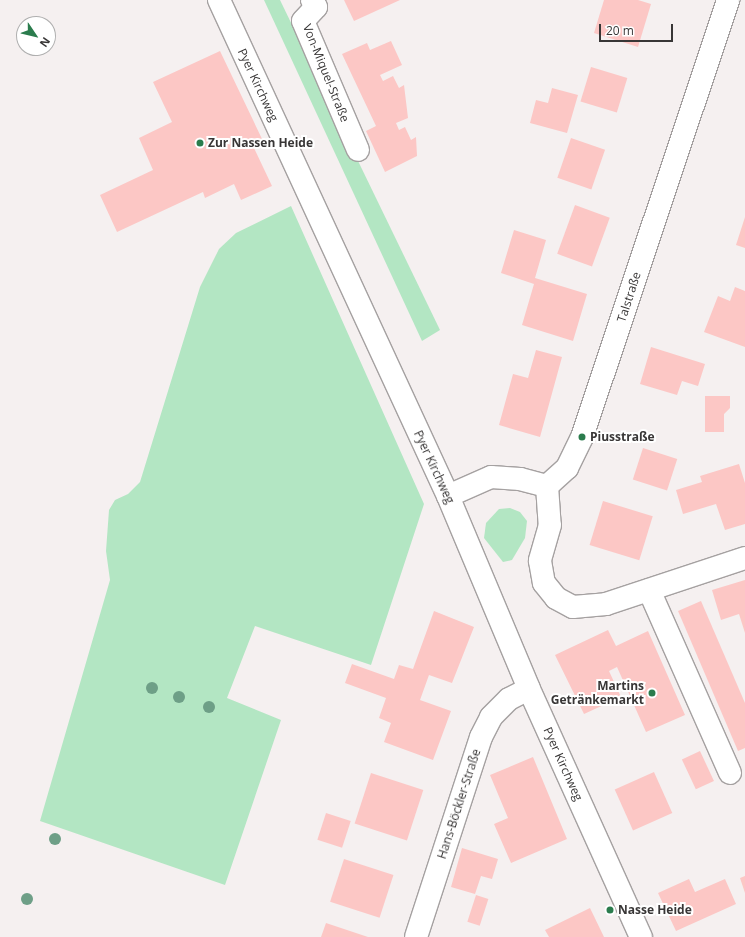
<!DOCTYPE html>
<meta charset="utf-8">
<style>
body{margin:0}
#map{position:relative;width:745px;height:937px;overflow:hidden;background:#f5f0f0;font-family:"Open Sans",sans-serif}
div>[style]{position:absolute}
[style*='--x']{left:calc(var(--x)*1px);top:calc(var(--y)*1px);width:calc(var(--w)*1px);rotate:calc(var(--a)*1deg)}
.green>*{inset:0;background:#b3e6c3}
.building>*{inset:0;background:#fcc7c5;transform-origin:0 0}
.roads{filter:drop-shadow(1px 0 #a5a1a1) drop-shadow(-1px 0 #a5a1a1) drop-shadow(0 1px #a5a1a1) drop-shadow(0 -1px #a5a1a1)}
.minor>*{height:22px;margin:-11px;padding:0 11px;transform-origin:11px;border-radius:11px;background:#fff}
.trees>*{width:12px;height:12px;margin:-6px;border-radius:50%;background:#6e9f87}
.dots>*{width:11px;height:11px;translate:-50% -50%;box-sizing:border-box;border:2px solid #fff;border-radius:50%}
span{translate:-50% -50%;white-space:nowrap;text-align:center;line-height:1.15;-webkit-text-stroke:4px #fff;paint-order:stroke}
.street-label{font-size:12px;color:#383636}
.poi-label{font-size:12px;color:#383636;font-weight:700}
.left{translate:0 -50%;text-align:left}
.right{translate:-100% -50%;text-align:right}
.north{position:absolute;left:16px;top:16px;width:40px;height:40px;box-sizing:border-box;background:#fff;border:1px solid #afafaf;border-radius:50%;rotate:125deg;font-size:11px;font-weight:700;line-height:16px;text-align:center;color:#383636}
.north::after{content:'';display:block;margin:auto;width:14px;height:18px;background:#2b7c4d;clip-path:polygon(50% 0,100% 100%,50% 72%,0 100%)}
.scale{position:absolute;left:599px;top:24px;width:74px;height:18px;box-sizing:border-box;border:2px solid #383636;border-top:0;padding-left:5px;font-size:12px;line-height:14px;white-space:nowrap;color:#383636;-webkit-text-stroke:3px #fff;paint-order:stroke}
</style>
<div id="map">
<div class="green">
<i style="clip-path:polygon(264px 0,280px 0,440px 330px,422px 341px)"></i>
<i style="clip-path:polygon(291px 206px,424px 504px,371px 665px,255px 626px,227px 698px,281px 720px,225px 885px,40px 821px,110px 580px,106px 551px,109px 510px,115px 500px,128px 494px,140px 482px,200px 287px,219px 249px,236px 233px)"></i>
<i style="clip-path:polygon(510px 508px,520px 512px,527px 521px,525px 538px,512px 560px,503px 562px,484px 538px,486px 523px,499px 509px)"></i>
</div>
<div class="building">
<i style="clip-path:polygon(344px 0,400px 0,354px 21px)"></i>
<i style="clip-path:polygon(604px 0,638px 0,651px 4px,638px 47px,594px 33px)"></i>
<i style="clip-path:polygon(391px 41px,402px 65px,380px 75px,383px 81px,393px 76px,399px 88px,404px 85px,408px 118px,396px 123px,399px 130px,405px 127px,411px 140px,416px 137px,417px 156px,385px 172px,366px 131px,376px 126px,342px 54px,367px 43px,370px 50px)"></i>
<i style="clip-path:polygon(220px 51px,263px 141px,253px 146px,272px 186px,241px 200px,234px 184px,205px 198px,203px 192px,117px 232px,100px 195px,153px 170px,139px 138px,172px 122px,153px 82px)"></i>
<i style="left:591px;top:67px;width:38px;height:36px;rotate:17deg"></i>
<i style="clip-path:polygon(552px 88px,578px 95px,567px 133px,530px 123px,536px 100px,548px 103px)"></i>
<i style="left:571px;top:138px;width:36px;height:42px;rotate:19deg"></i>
<i style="left:575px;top:205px;width:37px;height:52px;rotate:20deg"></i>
<i style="clip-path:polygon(745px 217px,745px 248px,736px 245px)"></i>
<i style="clip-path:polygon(514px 230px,546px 240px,535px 278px,587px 294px,573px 341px,522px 325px,534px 284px,501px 273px)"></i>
<i style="clip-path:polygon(735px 287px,745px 291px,745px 347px,704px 332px,718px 296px,730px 301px)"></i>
<i style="clip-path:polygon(651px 347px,705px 364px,698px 386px,682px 381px,677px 395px,640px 384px)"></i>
<i style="clip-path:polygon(536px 350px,562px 357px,540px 437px,499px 425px,513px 374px,528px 378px)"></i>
<i style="clip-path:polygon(705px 396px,730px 396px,730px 408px,724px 414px,724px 432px,705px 432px)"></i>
<i style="left:643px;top:448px;width:36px;height:33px;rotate:18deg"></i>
<i style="clip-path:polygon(739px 464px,745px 483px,745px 524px,725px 530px,716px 504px,683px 514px,676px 490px,702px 482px,700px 476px)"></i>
<i style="left:603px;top:501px;width:52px;height:46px;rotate:17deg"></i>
<i style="clip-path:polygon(745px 580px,745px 633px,739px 614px,721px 620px,712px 590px)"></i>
<i style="clip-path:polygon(701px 601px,745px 703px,745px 748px,738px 751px,678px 611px)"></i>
<i style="clip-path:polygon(434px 611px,474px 627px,452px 683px,429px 675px,420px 700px,451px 711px,433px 760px,384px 742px,391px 723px,379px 718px,386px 698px,345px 683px,352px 664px,394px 679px,399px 665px,413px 669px)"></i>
<i style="clip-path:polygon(608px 630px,616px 646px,648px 631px,685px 715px,646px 732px,617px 667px,609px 671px,621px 697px,584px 714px,555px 655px)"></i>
<i style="left:700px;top:751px;width:33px;height:20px;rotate:65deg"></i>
<i style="clip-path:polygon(533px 757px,567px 839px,511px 863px,494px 824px,508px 818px,490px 775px)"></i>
<i style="left:654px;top:772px;width:45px;height:43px;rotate:66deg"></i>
<i style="left:371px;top:773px;width:55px;height:53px;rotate:18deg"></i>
<i style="left:326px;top:813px;width:26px;height:28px;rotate:18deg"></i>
<i style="clip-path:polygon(462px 848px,498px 859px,492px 879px,481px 876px,475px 894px,451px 887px)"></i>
<i style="left:344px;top:859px;width:52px;height:45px;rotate:18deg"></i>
<i style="clip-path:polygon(745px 876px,745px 893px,740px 878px)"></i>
<i style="clip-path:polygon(689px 879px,695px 892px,725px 879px,736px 904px,676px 931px,658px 893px)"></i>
<i style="left:476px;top:895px;width:13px;height:28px;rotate:18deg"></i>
<i style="clip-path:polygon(590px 908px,604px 937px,549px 937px,545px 930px)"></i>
<i style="clip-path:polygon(326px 923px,368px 937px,321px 937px)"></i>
</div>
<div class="roads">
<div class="minor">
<i style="--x:219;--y:0;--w:546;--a:65.22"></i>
<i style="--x:448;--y:496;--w:209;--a:67.2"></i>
<i style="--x:529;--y:689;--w:272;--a:65.7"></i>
<i style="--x:312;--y:0;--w:8;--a:60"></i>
<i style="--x:316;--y:7;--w:19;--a:133"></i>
<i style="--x:303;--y:21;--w:140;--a:66.9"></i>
<i style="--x:547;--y:486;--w:39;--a:86"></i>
<i style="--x:550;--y:525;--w:37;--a:106"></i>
<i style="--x:540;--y:561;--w:22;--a:80"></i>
<i style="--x:544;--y:583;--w:19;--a:51"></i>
<i style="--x:556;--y:598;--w:19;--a:28"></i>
<i style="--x:573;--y:607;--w:33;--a:-5"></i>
<i style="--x:606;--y:604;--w:146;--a:-18.3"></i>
<i style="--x:448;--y:496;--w:47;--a:-23.8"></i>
<i style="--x:491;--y:477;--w:29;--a:4"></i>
<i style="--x:520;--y:479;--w:28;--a:15"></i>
<i style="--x:547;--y:486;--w:27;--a:-42"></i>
<i style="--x:567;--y:468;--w:34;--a:-64"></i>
<i style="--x:582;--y:437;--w:461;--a:-71.5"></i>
<i style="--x:649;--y:590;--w:200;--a:66.1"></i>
<i style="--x:416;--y:937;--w:210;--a:-72"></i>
<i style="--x:481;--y:737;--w:22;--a:-63"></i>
<i style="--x:491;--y:717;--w:25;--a:-45"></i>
<i style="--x:509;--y:699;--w:22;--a:-27"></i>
</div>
</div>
<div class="trees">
<i style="left:152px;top:688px"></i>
<i style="left:179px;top:697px"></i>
<i style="left:209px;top:707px"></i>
<i style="left:55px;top:839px"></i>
<i style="left:27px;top:899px"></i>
</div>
<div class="dots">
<i style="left:200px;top:143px;background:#2b7c4d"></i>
<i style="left:582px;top:437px;background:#2b7c4d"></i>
<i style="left:652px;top:693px;background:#2b7c4d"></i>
<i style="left:610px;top:910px;background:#2b7c4d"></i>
</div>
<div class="street-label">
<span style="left:326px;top:73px;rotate:68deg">Von-Miquel-Straße</span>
<span style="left:258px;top:85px;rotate:65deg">Pyer Kirchweg</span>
<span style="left:629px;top:297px;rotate:-72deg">Talstraße</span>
<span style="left:434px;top:467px;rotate:65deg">Pyer Kirchweg</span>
<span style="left:563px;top:764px;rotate:66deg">Pyer Kirchweg</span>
<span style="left:459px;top:804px;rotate:-72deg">Hans-Böckler-Straße</span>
</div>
<div class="poi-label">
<span class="left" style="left:208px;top:143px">Zur Nassen Heide</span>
<span class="left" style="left:590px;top:437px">Piusstraße</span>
<span class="right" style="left:644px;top:693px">Martins<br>Getränkemarkt</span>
<span class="left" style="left:618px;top:910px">Nasse Heide</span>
</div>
<div class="north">N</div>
<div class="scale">20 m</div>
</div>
